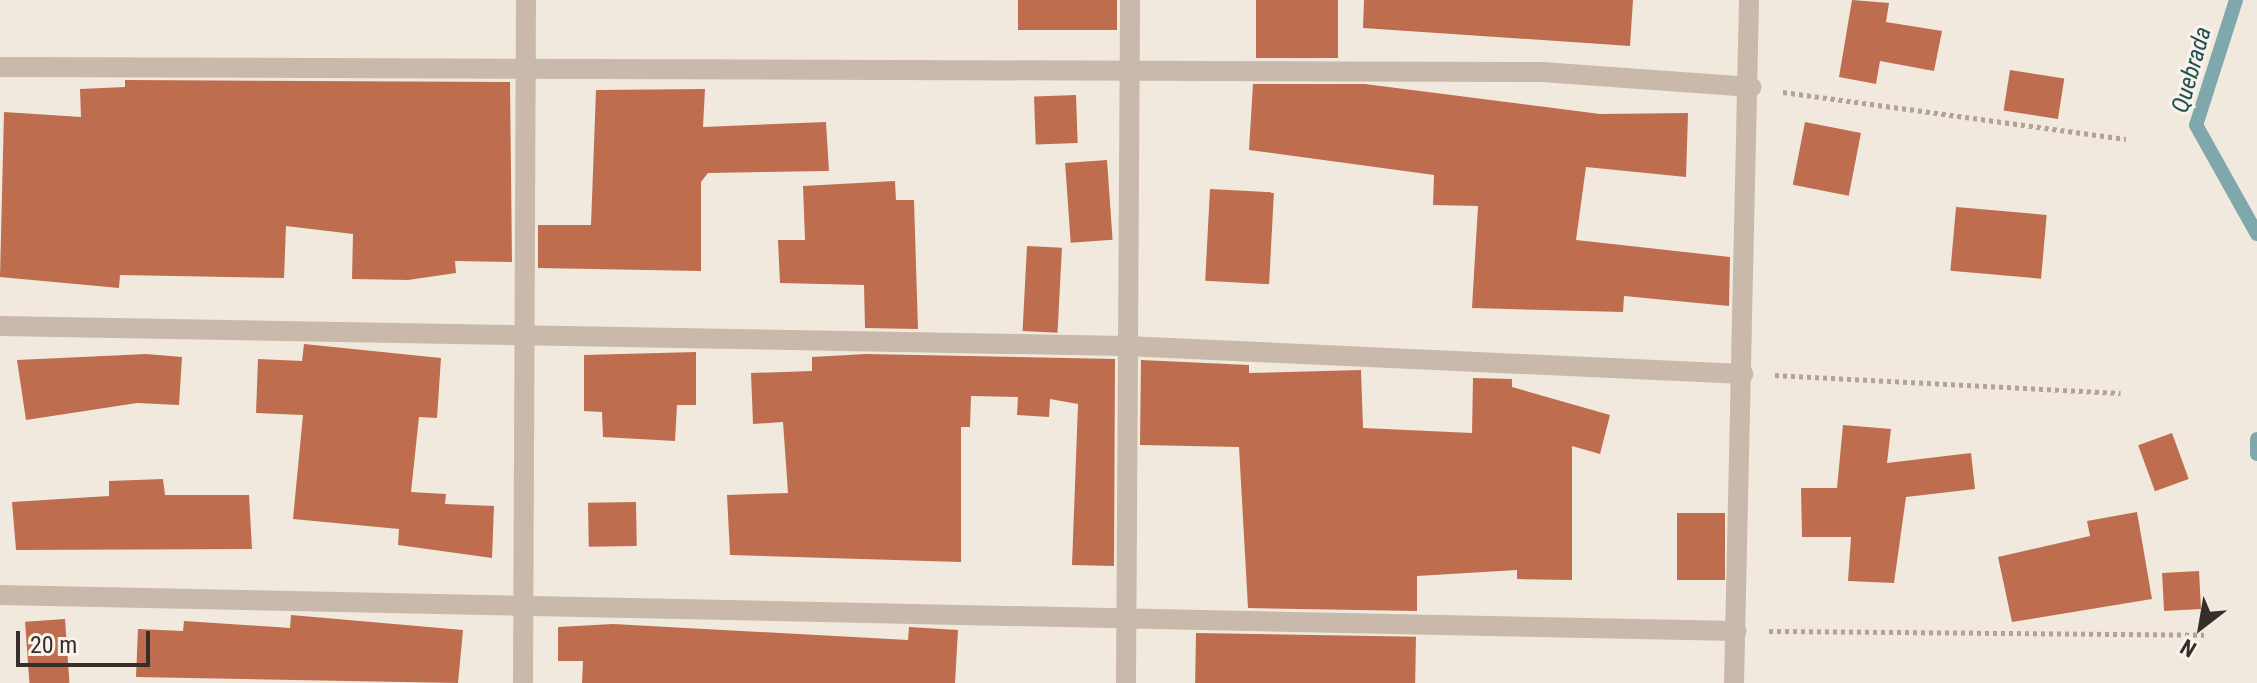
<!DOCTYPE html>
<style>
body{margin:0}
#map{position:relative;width:2257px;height:683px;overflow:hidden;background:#f1e9de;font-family:"Roboto Condensed",sans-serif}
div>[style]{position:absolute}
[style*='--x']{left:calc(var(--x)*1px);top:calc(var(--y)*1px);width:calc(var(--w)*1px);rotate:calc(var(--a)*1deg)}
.stream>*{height:14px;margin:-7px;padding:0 7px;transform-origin:7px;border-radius:7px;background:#7ea8ac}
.building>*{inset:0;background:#be6e4e;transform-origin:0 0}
.path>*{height:5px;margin-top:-2.5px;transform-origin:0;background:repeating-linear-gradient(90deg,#b4a395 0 4px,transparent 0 8px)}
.minor>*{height:20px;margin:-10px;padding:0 10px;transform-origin:10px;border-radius:10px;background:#c8b9aa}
span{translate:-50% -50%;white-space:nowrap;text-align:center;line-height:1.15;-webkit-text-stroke:6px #f9f3ea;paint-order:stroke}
.water-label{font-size:24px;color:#215055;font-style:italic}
.north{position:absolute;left:2161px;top:587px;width:80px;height:80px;-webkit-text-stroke:6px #f9f3ea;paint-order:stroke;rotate:211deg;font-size:22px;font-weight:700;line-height:32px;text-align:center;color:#362e29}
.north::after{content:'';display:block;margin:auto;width:28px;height:36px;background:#362e29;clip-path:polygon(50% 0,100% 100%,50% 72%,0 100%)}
.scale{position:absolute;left:16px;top:631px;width:134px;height:36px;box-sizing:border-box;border:4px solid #362e29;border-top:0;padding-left:10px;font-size:24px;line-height:28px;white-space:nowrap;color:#362e29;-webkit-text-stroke:6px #f9f3ea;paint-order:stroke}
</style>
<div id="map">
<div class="stream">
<i style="--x:2236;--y:0;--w:131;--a:107.7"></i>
<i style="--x:2196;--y:125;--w:125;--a:60.8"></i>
<i style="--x:2257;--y:439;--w:15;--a:90"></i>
</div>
<div class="building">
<i style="left:1018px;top:0;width:99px;height:30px"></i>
<i style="left:1256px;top:0;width:82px;height:58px"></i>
<i style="clip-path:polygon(1364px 0,1633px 0,1630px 46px,1363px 28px)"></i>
<i style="clip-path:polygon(1852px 0,1889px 3px,1886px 22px,1942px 31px,1934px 71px,1880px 61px,1876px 84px,1839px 77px)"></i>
<i style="left:2010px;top:70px;width:55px;height:41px;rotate:9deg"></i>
<i style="clip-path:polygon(125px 80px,510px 82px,512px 262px,455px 261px,456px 273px,408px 280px,352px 279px,353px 234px,286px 226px,284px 278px,120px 275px,119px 288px,0 277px,4px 112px,81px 117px,80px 89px,125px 87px)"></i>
<i style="clip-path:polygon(1253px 84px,1365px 84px,1600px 114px,1688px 113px,1686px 177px,1586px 167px,1576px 240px,1730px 257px,1729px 306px,1624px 296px,1623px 312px,1472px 308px,1478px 206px,1433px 205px,1434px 175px,1249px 150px)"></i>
<i style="clip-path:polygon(705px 89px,703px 127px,826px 122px,829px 171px,708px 173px,701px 182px,701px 271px,538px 268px,538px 225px,591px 225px,596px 90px)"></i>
<i style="left:1076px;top:95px;width:48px;height:42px;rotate:88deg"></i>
<i style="left:1805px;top:122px;width:57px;height:64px;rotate:11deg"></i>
<i style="left:1107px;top:160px;width:80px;height:42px;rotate:86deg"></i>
<i style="clip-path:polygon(895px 181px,896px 200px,914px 200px,918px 329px,865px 328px,864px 285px,780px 283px,778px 240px,805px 240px,803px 186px)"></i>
<i style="left:1210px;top:189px;width:64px;height:92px;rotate:3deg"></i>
<i style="left:1956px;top:207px;width:91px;height:64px;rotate:5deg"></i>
<i style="left:1027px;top:246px;width:35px;height:85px;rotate:3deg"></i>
<i style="clip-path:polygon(304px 344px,441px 358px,437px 418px,419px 417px,411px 492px,446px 494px,445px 504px,494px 506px,492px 558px,398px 545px,399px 529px,293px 519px,303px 415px,256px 413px,258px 359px,302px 361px)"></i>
<i style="clip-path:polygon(696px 352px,696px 405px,677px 405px,675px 441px,603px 437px,602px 412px,584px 411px,584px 355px)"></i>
<i style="clip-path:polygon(146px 354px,182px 357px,179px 405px,137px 403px,26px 420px,17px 360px)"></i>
<i style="clip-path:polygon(866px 354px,1115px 359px,1114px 566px,1072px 565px,1078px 404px,1050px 399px,1049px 417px,1017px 415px,1018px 397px,971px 396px,970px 427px,961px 427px,961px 562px,730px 555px,727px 495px,788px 493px,783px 422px,753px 424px,751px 373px,812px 371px,812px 357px)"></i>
<i style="clip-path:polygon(1141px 360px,1249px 365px,1249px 373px,1361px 370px,1363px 428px,1472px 433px,1473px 378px,1512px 379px,1512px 387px,1610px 415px,1600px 454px,1572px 446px,1572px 580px,1517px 579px,1517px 570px,1417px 576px,1417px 611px,1248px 608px,1239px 447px,1140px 445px)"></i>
<i style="clip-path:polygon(1843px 425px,1891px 429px,1887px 463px,1971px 453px,1975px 489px,1906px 497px,1894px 583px,1848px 581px,1851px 537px,1802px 537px,1801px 488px,1837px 488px)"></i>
<i style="left:2172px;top:433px;width:49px;height:36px;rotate:70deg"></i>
<i style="clip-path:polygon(163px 479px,165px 495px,249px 495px,252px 549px,16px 550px,12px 502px,109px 496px,109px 481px)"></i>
<i style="left:636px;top:502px;width:44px;height:48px;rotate:89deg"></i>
<i style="clip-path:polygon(2137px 512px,2152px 599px,2012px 622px,1998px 557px,2090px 536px,2087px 521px)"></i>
<i style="left:1677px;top:513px;width:48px;height:67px"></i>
<i style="left:2199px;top:571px;width:38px;height:37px;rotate:87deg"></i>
<i style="clip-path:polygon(291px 615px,463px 630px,458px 683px,136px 677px,138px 629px,183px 631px,184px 621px,290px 628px)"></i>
<i style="left:65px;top:619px;width:64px;height:40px;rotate:86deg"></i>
<i style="clip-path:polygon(613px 624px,908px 640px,909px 627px,958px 630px,955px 683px,582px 683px,583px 661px,558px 661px,558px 627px)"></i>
<i style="left:1196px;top:633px;width:220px;height:50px;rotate:1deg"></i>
</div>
<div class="path">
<i style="--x:1783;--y:92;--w:346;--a:7.8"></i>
<i style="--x:1775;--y:375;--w:346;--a:3"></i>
<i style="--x:1769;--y:631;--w:435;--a:0.5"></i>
</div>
<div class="minor">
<i style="--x:0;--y:67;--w:1542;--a:0.19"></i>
<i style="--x:1542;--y:72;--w:210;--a:4.1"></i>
<i style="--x:0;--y:326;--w:1126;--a:1.02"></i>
<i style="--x:1126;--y:346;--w:618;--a:2.6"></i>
<i style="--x:0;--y:595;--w:1737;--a:1.19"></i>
<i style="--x:523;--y:683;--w:683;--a:-89.75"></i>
<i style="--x:1126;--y:683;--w:683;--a:-89.66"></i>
<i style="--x:1734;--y:683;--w:683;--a:-88.74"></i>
</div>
<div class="water-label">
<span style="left:2192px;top:70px;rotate:-74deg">Quebrada</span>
</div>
<div class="north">N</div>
<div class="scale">20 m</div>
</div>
